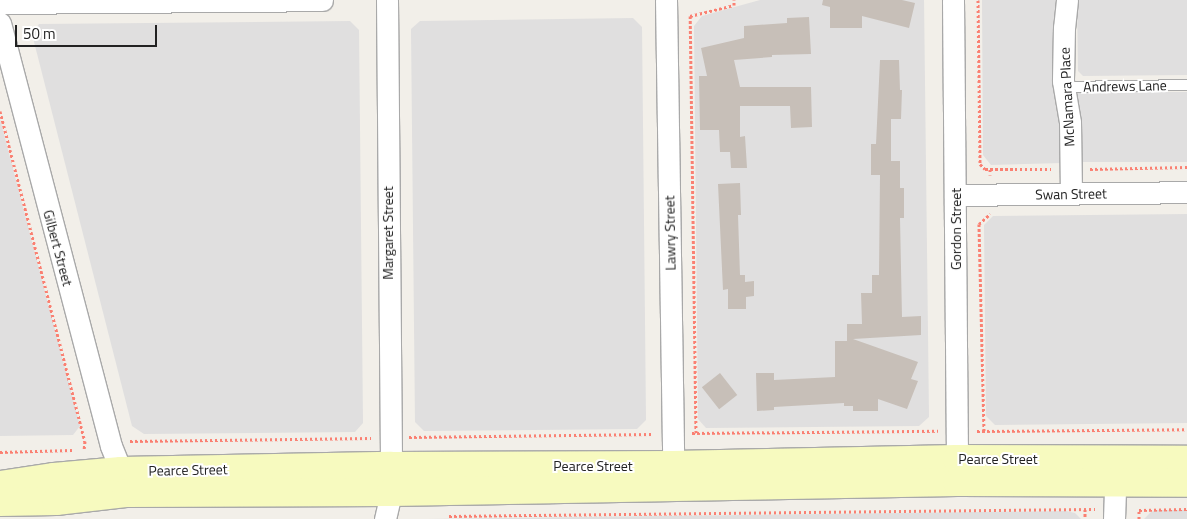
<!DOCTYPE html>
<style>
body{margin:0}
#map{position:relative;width:1187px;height:519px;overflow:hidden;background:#f2efe9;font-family:"Titillium Web",sans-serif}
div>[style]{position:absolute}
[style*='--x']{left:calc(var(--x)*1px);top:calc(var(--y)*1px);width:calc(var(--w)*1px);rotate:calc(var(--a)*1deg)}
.residential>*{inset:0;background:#e0dfdf;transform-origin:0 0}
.building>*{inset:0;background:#c7bfb8;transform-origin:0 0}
.path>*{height:3px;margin-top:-1.5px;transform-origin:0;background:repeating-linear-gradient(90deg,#fa8072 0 2.5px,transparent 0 5px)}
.roads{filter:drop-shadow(1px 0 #a9a9a9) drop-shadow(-1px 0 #a9a9a9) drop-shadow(0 1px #a9a9a9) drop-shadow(0 -1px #a9a9a9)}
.service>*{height:10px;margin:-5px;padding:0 5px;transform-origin:5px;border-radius:5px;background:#fff}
.minor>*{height:21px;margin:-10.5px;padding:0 10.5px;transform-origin:10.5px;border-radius:10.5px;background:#fff}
.secondary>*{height:28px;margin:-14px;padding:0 14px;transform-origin:14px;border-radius:14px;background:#f7fabf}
span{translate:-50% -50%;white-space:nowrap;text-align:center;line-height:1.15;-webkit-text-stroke:4px #fff;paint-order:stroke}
.street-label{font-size:14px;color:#222}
.scale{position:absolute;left:15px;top:25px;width:142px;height:22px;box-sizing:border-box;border:2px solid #222;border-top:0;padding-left:6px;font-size:15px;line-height:18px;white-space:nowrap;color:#222;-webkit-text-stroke:4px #fff;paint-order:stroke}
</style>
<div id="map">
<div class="residential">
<i style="clip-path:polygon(760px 0,924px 0,929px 417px,919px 426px,706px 428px,698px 419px,694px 26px,702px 16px)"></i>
<i style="clip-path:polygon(982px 0,1059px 0,1062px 163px,991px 165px,983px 155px)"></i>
<i style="clip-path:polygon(1077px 0,1187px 0,1187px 75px,1083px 76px,1078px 71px)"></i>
<i style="clip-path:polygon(633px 18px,642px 27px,646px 420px,637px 429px,424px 431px,415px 422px,411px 29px,420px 21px)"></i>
<i style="clip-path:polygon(350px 21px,359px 30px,363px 423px,355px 432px,144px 434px,132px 426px,32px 34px,39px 24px)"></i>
<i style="left:1187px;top:92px;width:70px;height:109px;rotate:90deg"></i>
<i style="clip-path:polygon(0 119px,80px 426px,73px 435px,0 436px)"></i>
<i style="clip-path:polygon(1187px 214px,1187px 423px,995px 425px,986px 416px,984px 225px,993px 216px)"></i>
<i style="clip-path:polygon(1156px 510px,1187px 510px,1187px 519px,1144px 519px,1151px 512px)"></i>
<i style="clip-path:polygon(1066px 511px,1075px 513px,1081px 519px,427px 519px)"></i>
</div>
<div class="building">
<i style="clip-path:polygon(823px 0,902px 0,915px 3px,909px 28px,862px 16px,862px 28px,830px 28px,830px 7px,822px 5px)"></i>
<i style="clip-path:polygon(809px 17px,811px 54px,772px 55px,772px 57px,734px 60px,740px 87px,811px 87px,812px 127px,791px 128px,790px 106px,740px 106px,740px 137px,745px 136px,747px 168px,731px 168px,730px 152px,720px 152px,719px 130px,700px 130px,699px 76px,707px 76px,701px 48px,744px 38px,744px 26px,787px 23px,787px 18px)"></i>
<i style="clip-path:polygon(880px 60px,899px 60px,900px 90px,902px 90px,901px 119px,891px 119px,891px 161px,900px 161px,900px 188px,904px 188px,904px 218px,900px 218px,902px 317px,921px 316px,921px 335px,853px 339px,918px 362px,911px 379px,918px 381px,907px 409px,878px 399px,878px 411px,853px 411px,853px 406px,844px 406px,844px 403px,774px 407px,774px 410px,757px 411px,756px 373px,774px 373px,774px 380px,835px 377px,835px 341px,847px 341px,847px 324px,862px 324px,861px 293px,872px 293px,872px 275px,879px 275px,880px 175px,871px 175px,871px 144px,876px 144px)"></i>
<i style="clip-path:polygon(740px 183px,741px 215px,738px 215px,740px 275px,745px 275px,745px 282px,754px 281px,754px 296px,746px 297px,746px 309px,728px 309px,728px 289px,723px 290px,718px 184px)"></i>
<i style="left:720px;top:373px;width:28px;height:23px;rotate:52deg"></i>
</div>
<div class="path">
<i style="--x:978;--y:0;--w:164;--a:89.3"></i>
<i style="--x:980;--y:164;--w:7;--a:45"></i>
<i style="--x:985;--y:169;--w:5;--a:0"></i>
<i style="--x:990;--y:169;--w:6;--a:90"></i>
<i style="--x:0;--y:111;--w:341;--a:75.6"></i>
<i style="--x:85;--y:441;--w:9;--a:96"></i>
<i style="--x:990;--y:169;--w:61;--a:0"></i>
<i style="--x:1090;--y:169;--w:97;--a:-1.2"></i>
<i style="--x:977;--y:431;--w:210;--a:-0.5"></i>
<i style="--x:984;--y:431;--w:207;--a:-91.4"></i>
<i style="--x:979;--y:224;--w:15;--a:-42"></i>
<i style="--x:692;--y:433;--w:246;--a:-0.5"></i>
<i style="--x:696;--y:433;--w:417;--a:-90.8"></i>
<i style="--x:690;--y:16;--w:45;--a:-14"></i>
<i style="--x:734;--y:5;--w:5;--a:-90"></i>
<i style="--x:409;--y:437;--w:244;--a:-0.7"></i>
<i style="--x:130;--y:441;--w:241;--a:-0.7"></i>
<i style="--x:0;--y:452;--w:72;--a:-1.6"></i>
<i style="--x:1085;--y:509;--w:10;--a:90"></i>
<i style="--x:449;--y:516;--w:646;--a:-0.62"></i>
<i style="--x:1139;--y:519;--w:9;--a:-90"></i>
<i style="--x:1139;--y:510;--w:48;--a:-1.2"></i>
</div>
<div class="roads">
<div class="service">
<i style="--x:1064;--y:87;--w:123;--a:-0.9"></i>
</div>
<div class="minor">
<i style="--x:387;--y:0;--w:466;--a:89.5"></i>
<i style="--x:666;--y:0;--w:465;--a:89.1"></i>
<i style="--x:953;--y:0;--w:459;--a:89.5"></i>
<i style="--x:1067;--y:0;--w:27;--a:96"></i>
<i style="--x:1064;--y:27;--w:54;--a:91.1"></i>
<i style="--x:1063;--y:81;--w:42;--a:80.3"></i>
<i style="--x:1070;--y:122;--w:72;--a:89.2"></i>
<i style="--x:0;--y:3;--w:322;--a:-0.5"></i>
<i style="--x:0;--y:23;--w:437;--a:75.3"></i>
<i style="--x:111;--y:446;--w:27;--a:68"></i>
<i style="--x:956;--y:195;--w:231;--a:-0.7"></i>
<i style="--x:385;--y:519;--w:28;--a:-77"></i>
<i style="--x:1114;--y:519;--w:35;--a:-88"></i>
</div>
<div class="secondary">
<i style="--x:0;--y:485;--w:55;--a:-8.4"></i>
<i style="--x:54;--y:477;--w:67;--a:-5.1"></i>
<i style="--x:121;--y:471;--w:270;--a:-1.1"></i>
<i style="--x:391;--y:466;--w:282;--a:-0.2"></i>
<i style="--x:673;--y:465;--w:284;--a:-1.2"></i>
<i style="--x:957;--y:459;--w:230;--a:0.2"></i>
<i style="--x:0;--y:502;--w:56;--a:-1"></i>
<i style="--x:56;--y:501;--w:70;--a:-6.5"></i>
<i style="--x:126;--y:493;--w:265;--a:-0.2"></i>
<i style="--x:391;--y:492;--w:566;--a:-1.01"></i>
<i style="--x:957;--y:482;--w:230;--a:0.2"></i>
</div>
</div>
<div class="street-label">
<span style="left:1125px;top:86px;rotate:-1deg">Andrews Lane</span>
<span style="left:1067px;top:97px;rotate:-93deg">McNamara Place</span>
<span style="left:1071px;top:194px;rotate:-1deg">Swan Street</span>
<span style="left:956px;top:229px;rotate:-90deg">Gordon Street</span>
<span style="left:388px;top:233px;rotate:-90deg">Margaret Street</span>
<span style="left:670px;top:233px;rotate:-91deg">Lawry Street</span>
<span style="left:58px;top:248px;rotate:75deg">Gilbert Street</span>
<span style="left:998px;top:459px">Pearce Street</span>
<span style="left:593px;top:466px">Pearce Street</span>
<span style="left:188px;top:470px;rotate:-1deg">Pearce Street</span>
</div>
<div class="scale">50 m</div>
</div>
